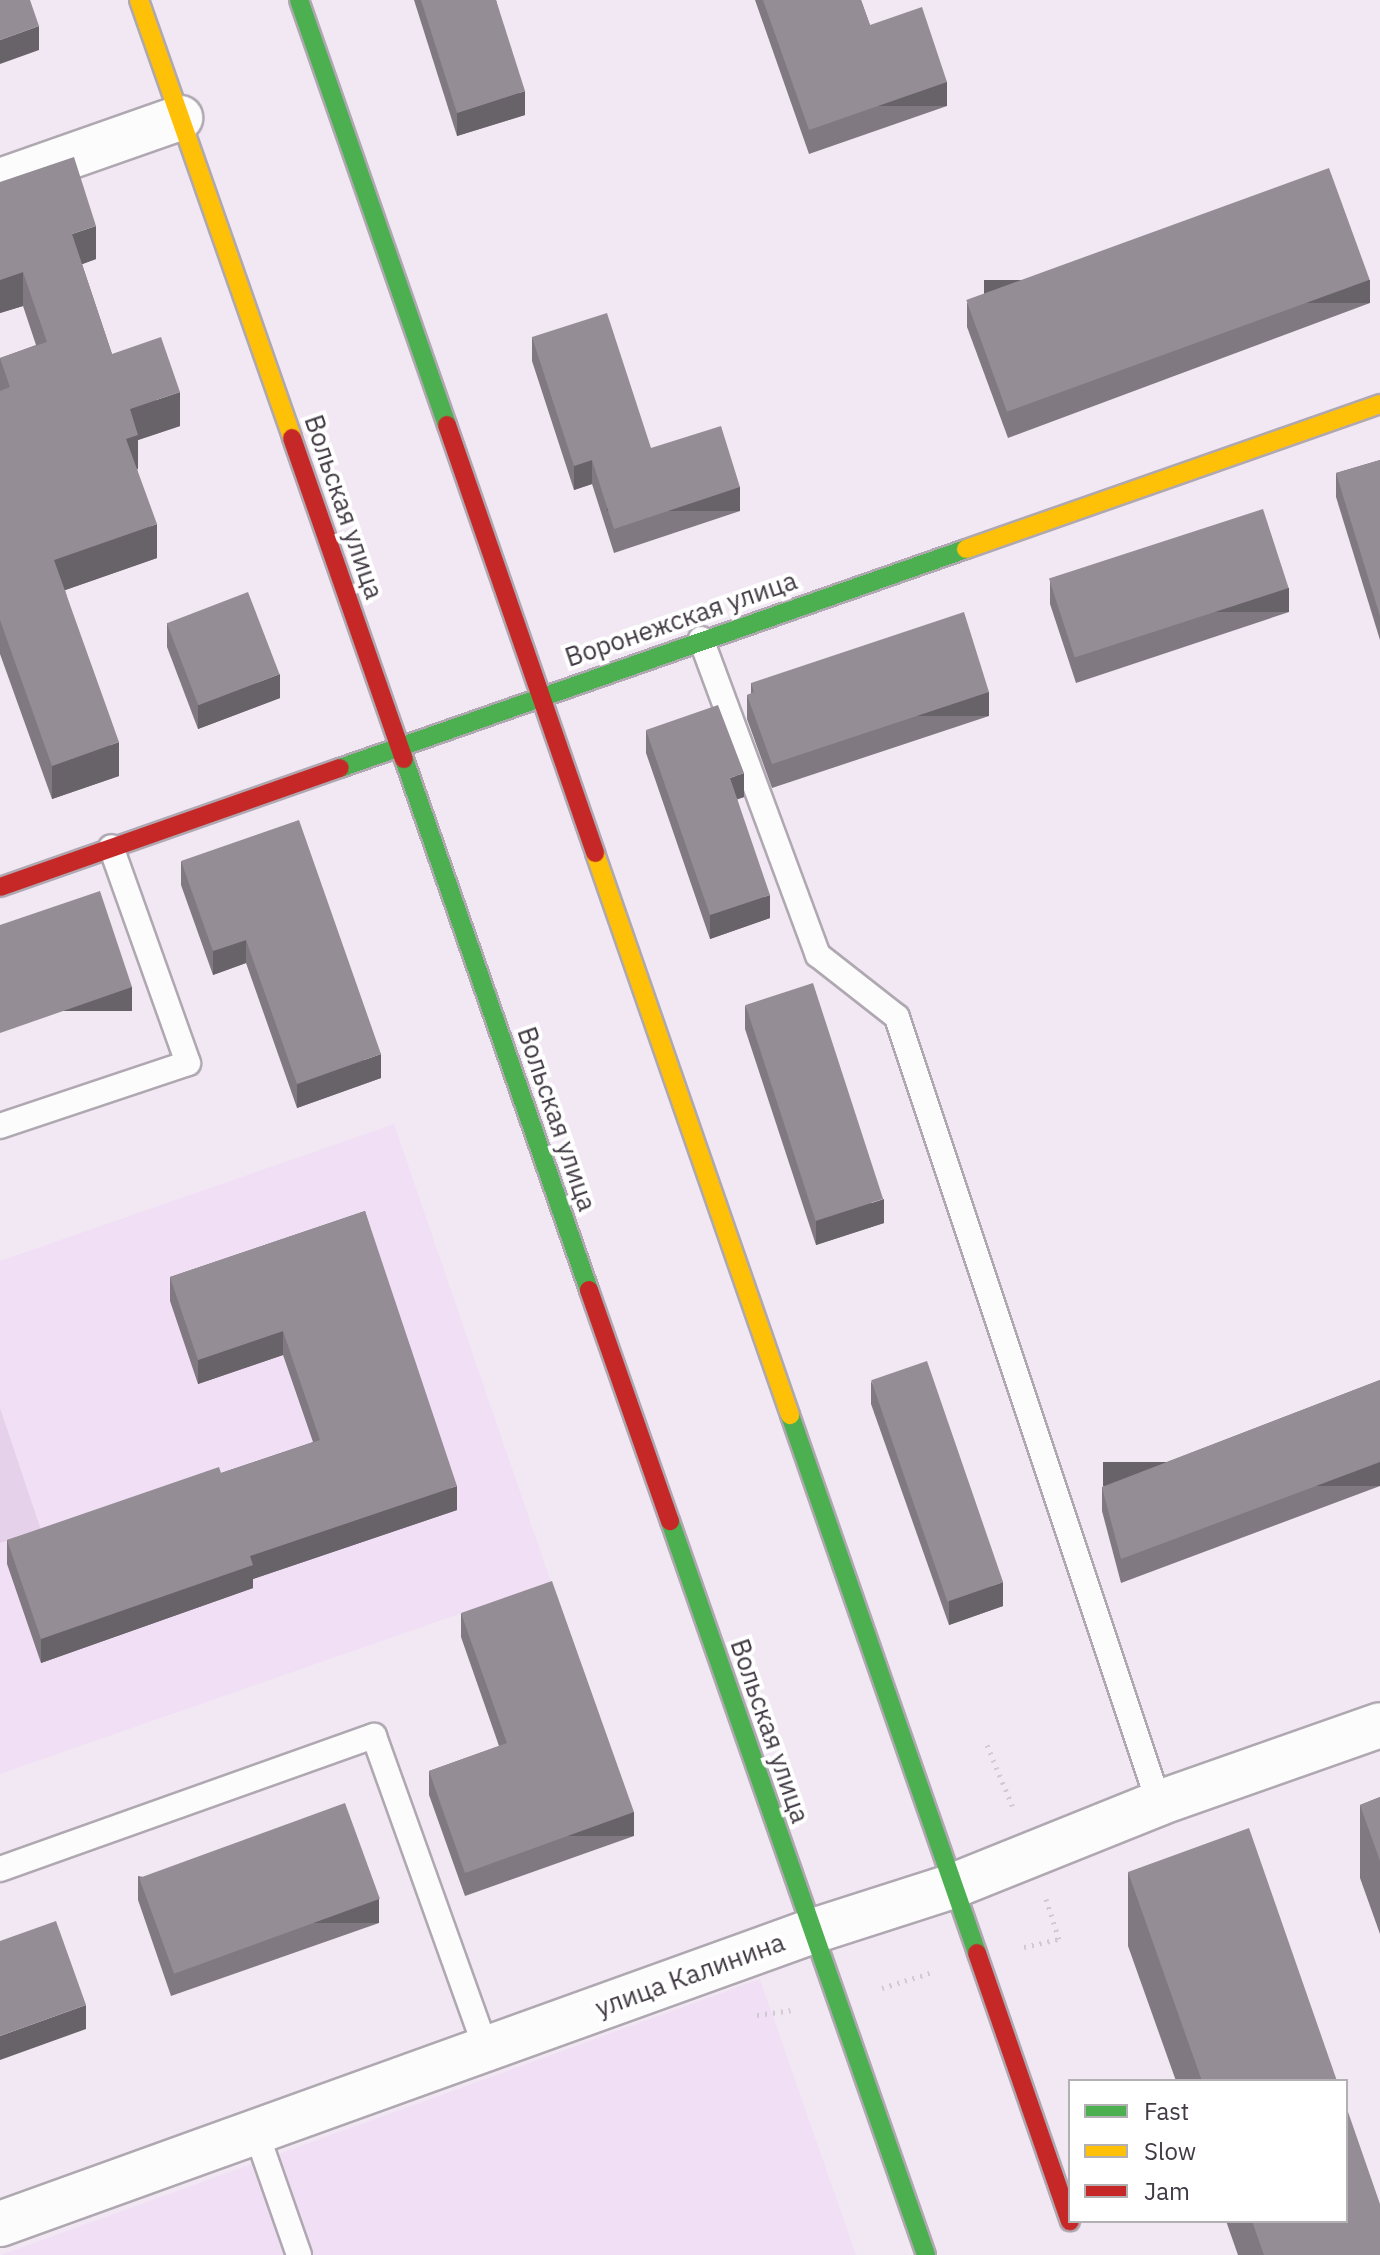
<!DOCTYPE html>
<meta charset="utf-8">
<style>
body{margin:0}
#map{position:relative;width:1380px;height:2255px;overflow:hidden;background:#f2e8f4;font-family:"IBM Plex Sans",sans-serif}
div>[style]{position:absolute}
[style*='--x']{left:calc(var(--x)*1px);top:calc(var(--y)*1px);width:calc(var(--w)*1px);rotate:calc(var(--a)*1deg)}
.built>*{inset:0;background:#f1dff5}
.green>*{inset:0;background:#e6d1ea}
.path>*{height:5px;margin-top:-2.5px;transform-origin:0;background:repeating-linear-gradient(90deg,#cfcbd1 0 2px,transparent 0 8px)}
.roads{filter:drop-shadow(2px 0 #afa8b1) drop-shadow(-2px 0 #afa8b1) drop-shadow(0 2px #afa8b1) drop-shadow(0 -2px #afa8b1)}
.lane>*{height:24px;margin:-12px;padding:0 12px;transform-origin:12px;border-radius:12px;background:#fdfcfd}
.street>*{height:44px;margin:-22px;padding:0 22px;transform-origin:22px;border-radius:22px;background:#fdfcfd}
.fast>*{height:18px;margin:-9px;padding:0 9px;transform-origin:9px;border-radius:9px;background:#4caf50}
.slow>*{height:18px;margin:-9px;padding:0 9px;transform-origin:9px;border-radius:9px;background:#ffc107}
.jam>*{height:18px;margin:-9px;padding:0 9px;transform-origin:9px;border-radius:9px;background:#c62828}
.wall>*{inset:0;background:#807981}
.shaded-wall>*{inset:0;background:#686369;transform-origin:0 0}
.building>*{inset:0;background:#958d96;transform-origin:0 0}
span{translate:-50% -50%;white-space:nowrap;text-align:center;line-height:1.15;-webkit-text-stroke:8px #fff;paint-order:stroke}
.street-label{font-size:26px;color:#413943}
.legend{position:absolute;left:1068px;top:2079px;width:280px;height:144px;box-sizing:border-box;background:#fff;border:2px solid #b3b0b4;margin:0;padding:10px 14px;list-style:none;font-size:24px;color:#413943}
.legend li{display:flex;align-items:center;gap:16px;height:40px}
.legend b{width:40px;border:2px solid #b3b0b4}
</style>
<div id="map">
<div class="built">
<i style="clip-path:polygon(394px 1124px,551px 1582px,0 1774px,0 1261px)"></i>
<i style="clip-path:polygon(760px 1979px,856px 2255px,1px 2255px)"></i>
</div>
<div class="green">
<i style="clip-path:polygon(0 1408px,41px 1530px,0 1543px)"></i>
</div>
<div class="path">
<i style="--x:987;--y:1745;--w:70;--a:67.4"></i>
<i style="--x:1024;--y:1947;--w:36;--a:-13"></i>
<i style="--x:1059;--y:1939;--w:42;--a:-108"></i>
<i style="--x:882;--y:1988;--w:53;--a:-17.4"></i>
<i style="--x:757;--y:2015;--w:34;--a:-8"></i>
</div>
<div class="roads">
<div class="lane">
<i style="--x:701;--y:639;--w:337;--a:69.7"></i>
<i style="--x:818;--y:955;--w:100;--a:38.1"></i>
<i style="--x:897;--y:1017;--w:829;--a:71.57"></i>
<i style="--x:0;--y:1126;--w:198;--a:-18.5"></i>
<i style="--x:188;--y:1063;--w:229;--a:-109.6"></i>
<i style="--x:0;--y:1869;--w:397;--a:-19.6"></i>
<i style="--x:374;--y:1736;--w:332;--a:70.3"></i>
<i style="--x:256;--y:2132;--w:130;--a:70.7"></i>
</div>
<div class="street">
<i style="--x:0;--y:181;--w:191;--a:-19.3"></i>
<i style="--x:0;--y:2224;--w:864;--a:-19.82"></i>
<i style="--x:813;--y:1931;--w:147;--a:-17.8"></i>
<i style="--x:953;--y:1886;--w:222;--a:-21.9"></i>
<i style="--x:1159;--y:1803;--w:234;--a:-19.4"></i>
</div>
<div class="fast">
<i style="--x:299;--y:0;--w:450;--a:70.8"></i>
<i style="--x:404;--y:759;--w:562;--a:70.79"></i>
<i style="--x:340;--y:768;--w:663;--a:-19.28"></i>
<i style="--x:790;--y:1415;--w:570;--a:70.83"></i>
<i style="--x:670;--y:1521;--w:777;--a:70.77"></i>
</div>
<div class="slow">
<i style="--x:139;--y:0;--w:464;--a:70.7"></i>
<i style="--x:966;--y:549;--w:439;--a:-19.3"></i>
<i style="--x:595;--y:853;--w:595;--a:70.86"></i>
</div>
<div class="jam">
<i style="--x:447;--y:425;--w:453;--a:70.9"></i>
<i style="--x:292;--y:438;--w:340;--a:70.8"></i>
<i style="--x:0;--y:887;--w:360;--a:-19.3"></i>
<i style="--x:589;--y:1290;--w:245;--a:70.7"></i>
<i style="--x:977;--y:1953;--w:284;--a:70.9"></i>
</div>
</div>
<div class="wall">
<i style="clip-path:polygon(414px 0,496px 0,525px 115px,457px 136px)"></i>
<i style="clip-path:polygon(755px 0,861px 0,870px 25px,947px 106px,809px 154px)"></i>
<i style="clip-path:polygon(0 182px,96px 259px,82px 264px,112px 354px,180px 426px,138px 440px,137px 469px,157px 558px,65px 590px,119px 776px,52px 799px,0 654px,0 358px,36px 345px,23px 306px,0 313px)"></i>
<i style="clip-path:polygon(967px 303px,1370px 303px,1008px 438px,967px 327px)"></i>
<i style="clip-path:polygon(532px 337px,651px 448px,740px 511px,614px 553px,592px 484px,574px 490px,532px 361px)"></i>
<i style="clip-path:polygon(1380px 460px,1380px 640px,1336px 497px,1336px 473px)"></i>
<i style="clip-path:polygon(1050px 580px,1289px 612px,1076px 683px,1050px 604px)"></i>
<i style="clip-path:polygon(167px 623px,280px 698px,198px 729px,167px 647px)"></i>
<i style="clip-path:polygon(751px 683px,989px 716px,772px 788px,747px 719px,747px 695px,751px 694px)"></i>
<i style="clip-path:polygon(646px 730px,744px 797px,737px 799px,770px 918px,710px 939px,646px 753px)"></i>
<i style="clip-path:polygon(181px 861px,381px 1078px,297px 1108px,246px 963px,213px 975px,181px 885px)"></i>
<i style="clip-path:polygon(745px 1005px,884px 1223px,816px 1245px,745px 1029px)"></i>
<i style="clip-path:polygon(365px 1211px,457px 1510px,253px 1579px,253px 1588px,41px 1663px,7px 1564px,7px 1540px,221px 1473px,313px 1442px,283px 1355px,198px 1384px,170px 1301px,170px 1277px)"></i>
<i style="clip-path:polygon(1380px 1380px,1380px 1486px,1121px 1583px,1102px 1511px,1102px 1487px)"></i>
<i style="clip-path:polygon(871px 1381px,1003px 1606px,949px 1625px,871px 1404px)"></i>
<i style="clip-path:polygon(461px 1613px,634px 1836px,465px 1896px,429px 1795px,429px 1771px,499px 1746px,461px 1637px)"></i>
<i style="clip-path:polygon(1380px 1797px,1380px 1934px,1360px 1878px,1360px 1805px)"></i>
<i style="clip-path:polygon(1128px 1872px,1337px 2081px,1176px 2081px,1128px 1946px)"></i>
<i style="clip-path:polygon(138px 1876px,379px 1923px,171px 1996px,138px 1900px)"></i>
<i style="clip-path:polygon(1226px 2221px,1346px 2221px,1380px 2255px,1238px 2255px)"></i>
</div>
<div class="shaded-wall">
<i style="clip-path:polygon(39px 26px,39px 50px,0 64px,0 40px)"></i>
<i style="left:947px;top:82px;width:24px;height:146px;rotate:90deg"></i>
<i style="clip-path:polygon(525px 91px,525px 115px,457px 136px,457px 113px)"></i>
<i style="clip-path:polygon(96px 226px,96px 259px,72px 268px,72px 234px)"></i>
<i style="clip-path:polygon(23px 272px,23px 306px,0 313px,0 280px)"></i>
<i style="left:1370px;top:280px;width:23px;height:386px;rotate:90deg"></i>
<i style="clip-path:polygon(180px 392px,180px 426px,138px 440px,138px 469px,126px 473px,126px 439px,130px 409px)"></i>
<i style="clip-path:polygon(592px 460px,592px 484px,574px 490px,574px 466px)"></i>
<i style="left:740px;top:487px;width:24px;height:133px;rotate:90deg"></i>
<i style="clip-path:polygon(157px 524px,157px 558px,54px 594px,54px 560px)"></i>
<i style="left:1289px;top:588px;width:24px;height:225px;rotate:90deg"></i>
<i style="clip-path:polygon(280px 674px,280px 698px,198px 729px,198px 705px)"></i>
<i style="left:989px;top:692px;width:24px;height:229px;rotate:90deg"></i>
<i style="clip-path:polygon(119px 742px,119px 776px,52px 799px,52px 766px)"></i>
<i style="clip-path:polygon(744px 773px,744px 797px,730px 802px,730px 778px)"></i>
<i style="clip-path:polygon(770px 895px,770px 918px,710px 939px,710px 915px)"></i>
<i style="clip-path:polygon(246px 940px,246px 963px,213px 975px,213px 951px)"></i>
<i style="left:132px;top:987px;width:24px;height:140px;rotate:90deg"></i>
<i style="clip-path:polygon(381px 1054px,381px 1078px,297px 1108px,297px 1084px)"></i>
<i style="clip-path:polygon(884px 1199px,884px 1223px,816px 1245px,816px 1221px)"></i>
<i style="clip-path:polygon(283px 1331px,283px 1355px,198px 1384px,198px 1360px)"></i>
<i style="left:1380px;top:1462px;width:24px;height:277px;rotate:90deg"></i>
<i style="clip-path:polygon(457px 1486px,457px 1510px,253px 1579px,253px 1588px,41px 1663px,41px 1639px,250px 1556px)"></i>
<i style="clip-path:polygon(1003px 1582px,1003px 1606px,949px 1625px,949px 1601px)"></i>
<i style="left:634px;top:1812px;width:24px;height:180px;rotate:90deg"></i>
<i style="left:379px;top:1899px;width:24px;height:221px;rotate:90deg"></i>
<i style="clip-path:polygon(86px 2005px,86px 2029px,0 2060px,0 2036px)"></i>
</div>
<div class="building">
<i style="clip-path:polygon(0 0,30px 0,39px 26px,0 40px)"></i>
<i style="clip-path:polygon(421px 0,496px 0,525px 91px,457px 113px)"></i>
<i style="clip-path:polygon(763px 0,861px 0,870px 25px,922px 7px,947px 82px,809px 130px)"></i>
<i style="clip-path:polygon(74px 157px,96px 226px,72px 234px,112px 354px,161px 337px,180px 392px,130px 409px,138px 435px,126px 439px,157px 524px,54px 560px,119px 742px,52px 766px,0 620px,0 391px,10px 387px,0 358px,47px 342px,23px 272px,0 280px,0 182px)"></i>
<i style="left:1329px;top:168px;width:119px;height:386px;rotate:70deg"></i>
<i style="clip-path:polygon(607px 313px,651px 448px,721px 426px,740px 487px,614px 529px,592px 460px,574px 466px,532px 337px)"></i>
<i style="clip-path:polygon(1380px 460px,1380px 616px,1336px 473px)"></i>
<i style="left:1263px;top:509px;width:83px;height:225px;rotate:72deg"></i>
<i style="left:248px;top:592px;width:88px;height:87px;rotate:69deg"></i>
<i style="clip-path:polygon(964px 612px,989px 692px,772px 764px,747px 695px,754px 692px,751px 683px)"></i>
<i style="clip-path:polygon(718px 705px,744px 773px,730px 778px,770px 895px,710px 915px,646px 730px)"></i>
<i style="clip-path:polygon(299px 820px,381px 1054px,297px 1084px,246px 940px,213px 951px,181px 861px)"></i>
<i style="clip-path:polygon(100px 891px,132px 987px,0 1033px,0 925px)"></i>
<i style="left:813px;top:983px;width:227px;height:71px;rotate:72deg"></i>
<i style="clip-path:polygon(365px 1211px,457px 1486px,250px 1556px,253px 1565px,41px 1639px,7px 1540px,219px 1467px,221px 1473px,320px 1440px,283px 1331px,198px 1360px,170px 1277px)"></i>
<i style="left:927px;top:1361px;width:234px;height:59px;rotate:71deg"></i>
<i style="clip-path:polygon(1380px 1380px,1380px 1462px,1121px 1559px,1102px 1487px)"></i>
<i style="clip-path:polygon(552px 1581px,634px 1812px,465px 1873px,429px 1771px,507px 1743px,461px 1613px)"></i>
<i style="clip-path:polygon(1380px 1797px,1380px 1861px,1360px 1805px)"></i>
<i style="left:345px;top:1803px;width:102px;height:219px;rotate:70deg"></i>
<i style="clip-path:polygon(1249px 1828px,1337px 2081px,1202px 2081px,1128px 1872px)"></i>
<i style="clip-path:polygon(56px 1921px,86px 2005px,0 2036px,0 1941px)"></i>
<i style="clip-path:polygon(1346px 2106px,1380px 2204px,1380px 2255px,1264px 2255px,1252px 2221px,1346px 2221px)"></i>
</div>
<div class="street-label">
<span style="left:344px;top:507px;rotate:71deg">Вольская улица</span>
<span style="left:681px;top:619px;rotate:-19deg">Воронежская улица</span>
<span style="left:557px;top:1119px;rotate:71deg">Вольская улица</span>
<span style="left:770px;top:1731px;rotate:71deg">Вольская улица</span>
<span style="left:690px;top:1975px;rotate:-20deg">улица Калинина</span>
</div>
<ul class="legend">
<li><b style="height:10px;background:#4caf50"></b>Fast</li>
<li><b style="height:10px;background:#ffc107"></b>Slow</li>
<li><b style="height:10px;background:#c62828"></b>Jam</li>
</ul>
</div>
